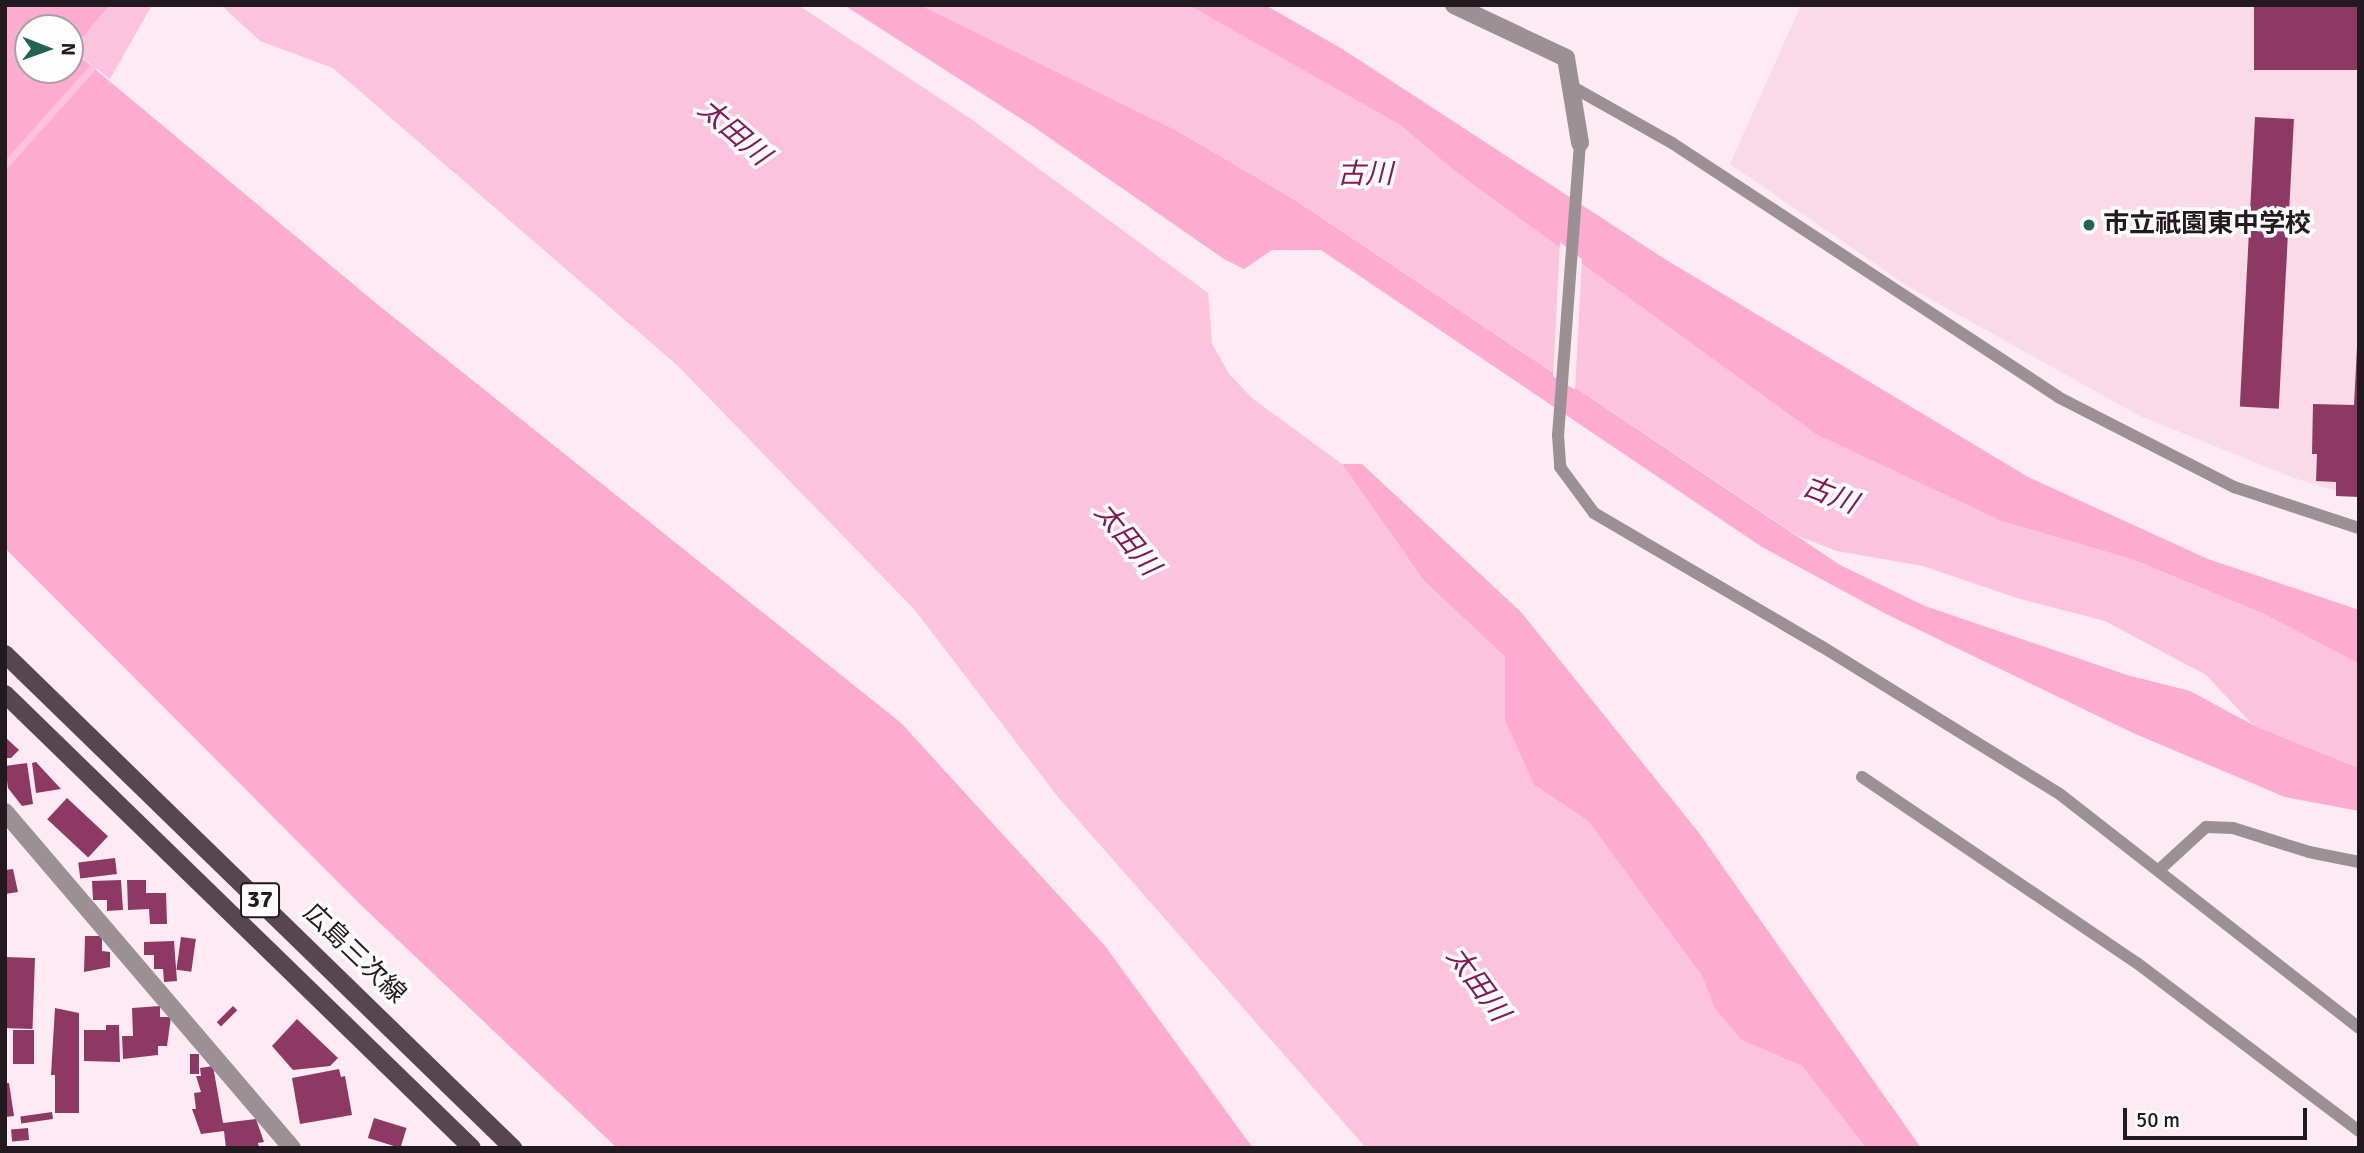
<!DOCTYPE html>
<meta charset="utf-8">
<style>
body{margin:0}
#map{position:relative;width:2364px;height:1153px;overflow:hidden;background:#fdeaf2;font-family:Signika,"Noto Sans JP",sans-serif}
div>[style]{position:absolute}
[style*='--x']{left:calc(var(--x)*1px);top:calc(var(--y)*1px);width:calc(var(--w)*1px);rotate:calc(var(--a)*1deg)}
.built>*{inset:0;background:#fadae7}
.green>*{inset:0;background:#feabd0}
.water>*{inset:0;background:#fdc2dc}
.pier>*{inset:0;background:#fdeaf2}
.stream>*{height:7px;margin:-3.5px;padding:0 3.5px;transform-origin:3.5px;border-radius:3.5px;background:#fdc2dc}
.building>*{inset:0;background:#8e3964;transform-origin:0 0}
.lane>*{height:12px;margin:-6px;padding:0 6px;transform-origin:6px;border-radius:6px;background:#9b9195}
.street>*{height:18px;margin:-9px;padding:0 9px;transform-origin:9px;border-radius:9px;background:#9b9195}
.primary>*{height:18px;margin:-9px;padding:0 9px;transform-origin:9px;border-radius:9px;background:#56464d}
.dots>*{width:19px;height:19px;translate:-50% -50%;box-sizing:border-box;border:4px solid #fdfdfd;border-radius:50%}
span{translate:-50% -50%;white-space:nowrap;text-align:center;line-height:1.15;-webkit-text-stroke:7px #fdfdfd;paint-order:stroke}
.shield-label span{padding:2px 5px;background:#fdfdfd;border:2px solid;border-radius:5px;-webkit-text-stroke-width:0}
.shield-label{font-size:24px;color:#221a1e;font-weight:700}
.poi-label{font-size:26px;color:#221a1e;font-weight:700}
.left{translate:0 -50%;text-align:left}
.street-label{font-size:26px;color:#221a1e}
.water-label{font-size:28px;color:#851757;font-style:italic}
.frame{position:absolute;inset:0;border:7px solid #221a1e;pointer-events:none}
.north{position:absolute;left:14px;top:14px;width:70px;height:70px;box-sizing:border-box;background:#fdfdfd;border:2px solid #a5a2a4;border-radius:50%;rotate:91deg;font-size:19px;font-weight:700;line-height:28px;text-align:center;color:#221a1e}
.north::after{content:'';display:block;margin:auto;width:24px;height:32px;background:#236351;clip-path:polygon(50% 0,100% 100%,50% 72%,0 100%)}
.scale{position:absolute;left:2123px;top:1108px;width:184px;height:32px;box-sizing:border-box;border:4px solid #221a1e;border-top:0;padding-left:9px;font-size:21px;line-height:24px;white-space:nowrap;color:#221a1e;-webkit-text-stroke:5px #fdfdfd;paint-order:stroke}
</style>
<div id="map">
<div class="built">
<i style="clip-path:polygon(1801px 5px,2359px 5px,2359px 498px,2294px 478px,2140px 416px,1909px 287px,1730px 164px)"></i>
</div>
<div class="green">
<i style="clip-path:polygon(evenodd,5px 5px,110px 5px,72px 50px,377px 304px,901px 723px,1105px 946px,1253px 1148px,617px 1148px,361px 905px,5px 548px,5px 5px,28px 28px,70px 28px,70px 70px,28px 70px,28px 28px)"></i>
<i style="clip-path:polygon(844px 5px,920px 5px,1174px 129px,1295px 200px,1840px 565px,1925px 606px,2127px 675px,2190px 691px,2253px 725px,2359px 768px,2359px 811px,2285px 797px,2133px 733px,1886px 614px,1762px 547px,1321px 250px,1272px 250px,1244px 269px,1224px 259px,1031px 125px)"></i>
<i style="clip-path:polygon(1187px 5px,1265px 5px,1344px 50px,1663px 258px,2028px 477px,2208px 559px,2359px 610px,2359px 664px,2264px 614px,2134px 560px,2001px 521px,1817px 435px,1457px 173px,1400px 125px)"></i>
<i style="clip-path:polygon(1342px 464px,1362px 464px,1521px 612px,1699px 833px,1921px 1148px,1866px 1148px,1802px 1066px,1741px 1040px,1714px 1007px,1702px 976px,1588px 821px,1534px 785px,1505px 721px,1505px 657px,1424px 581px)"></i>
</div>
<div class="water">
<i style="clip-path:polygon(110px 5px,152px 5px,110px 79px,72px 50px)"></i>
<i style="clip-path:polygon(221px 5px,798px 5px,971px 119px,1208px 293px,1212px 344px,1229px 374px,1253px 399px,1342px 464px,1424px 581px,1505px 657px,1505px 721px,1534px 785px,1588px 821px,1702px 976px,1714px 1007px,1741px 1040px,1802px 1066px,1866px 1148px,1366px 1148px,1058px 797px,914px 609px,677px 365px,333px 68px,260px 41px)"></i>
<i style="clip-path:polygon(920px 5px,1187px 5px,1196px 9px,1400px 125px,1457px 173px,1817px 435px,2001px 521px,2134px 560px,2264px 614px,2359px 664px,2359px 768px,2253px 725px,2206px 675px,2105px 621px,2017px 598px,1923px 566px,1837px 551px,1798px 536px,1295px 200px,1174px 129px)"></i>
</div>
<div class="pier">
<i style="clip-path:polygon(1560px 242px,1582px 259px,1575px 390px,1553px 376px)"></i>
</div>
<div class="stream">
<i style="--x:5;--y:165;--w:140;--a:-48.2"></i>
</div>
<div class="building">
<i style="left:2254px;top:5px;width:105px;height:65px"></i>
<i style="left:2255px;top:117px;width:39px;height:290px;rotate:3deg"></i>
<i style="clip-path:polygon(2357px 347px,2359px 497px,2336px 496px,2336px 482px,2316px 481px,2317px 454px,2312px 454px,2313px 404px,2354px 405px)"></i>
<i style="clip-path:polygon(5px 737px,19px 750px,11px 758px,5px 758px)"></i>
<i style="clip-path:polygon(36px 762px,61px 789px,36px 793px,32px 763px)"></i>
<i style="clip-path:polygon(27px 763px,33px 804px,22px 806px,8px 788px,5px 766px)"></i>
<i style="left:67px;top:798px;width:56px;height:29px;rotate:43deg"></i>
<i style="left:115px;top:858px;width:16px;height:37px;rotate:83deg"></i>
<i style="clip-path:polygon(13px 869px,18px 892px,5px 894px,5px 870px)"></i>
<i style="clip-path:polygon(121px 880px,123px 910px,107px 911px,107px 900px,93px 900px,92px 881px)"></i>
<i style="clip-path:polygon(127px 880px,146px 880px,146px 893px,166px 893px,167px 924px,150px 924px,149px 909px,128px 910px)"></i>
<i style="clip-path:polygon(85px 936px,102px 936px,102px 951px,110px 952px,110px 967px,84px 972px)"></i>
<i style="left:181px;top:937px;width:15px;height:33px;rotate:8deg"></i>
<i style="clip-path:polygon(174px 941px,177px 981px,164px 982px,163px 969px,154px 969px,154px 955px,144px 955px,144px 942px)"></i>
<i style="left:5px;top:957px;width:30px;height:71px;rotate:2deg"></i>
<i style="clip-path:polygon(160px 1006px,160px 1017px,171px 1017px,167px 1046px,158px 1046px,158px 1055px,123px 1059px,122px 1036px,133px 1036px,132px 1008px)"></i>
<i style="left:233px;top:1006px;width:6px;height:23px;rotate:45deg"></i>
<i style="clip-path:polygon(55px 1008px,79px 1013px,79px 1113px,55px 1113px,55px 1075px,51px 1075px)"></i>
<i style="clip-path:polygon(297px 1019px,338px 1058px,330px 1066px,293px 1070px,272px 1046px)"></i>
<i style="clip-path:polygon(106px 1025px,119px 1025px,120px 1062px,84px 1061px,84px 1030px,106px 1030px)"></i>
<i style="left:13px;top:1030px;width:21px;height:34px"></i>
<i style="left:190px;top:1054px;width:9px;height:20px"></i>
<i style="clip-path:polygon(213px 1066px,223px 1123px,256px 1119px,264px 1142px,258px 1143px,259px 1148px,226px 1148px,224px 1131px,201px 1134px,192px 1109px,196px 1109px,194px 1093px,201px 1092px,196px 1076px,201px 1076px,200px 1068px)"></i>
<i style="clip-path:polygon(339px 1069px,341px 1077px,345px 1076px,352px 1115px,300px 1124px,292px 1078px)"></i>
<i style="clip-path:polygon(5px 1083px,9px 1083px,14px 1116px,5px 1117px)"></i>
<i style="left:52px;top:1112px;width:7px;height:32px;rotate:82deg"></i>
<i style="left:374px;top:1118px;width:34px;height:21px;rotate:17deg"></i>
<i style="left:28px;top:1128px;width:12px;height:17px;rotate:85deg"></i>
</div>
<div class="lane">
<i style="--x:1571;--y:86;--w:116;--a:29.4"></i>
<i style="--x:1672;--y:143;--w:462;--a:33.3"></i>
<i style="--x:2058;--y:397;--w:198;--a:27.1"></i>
<i style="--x:2234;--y:487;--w:132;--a:18.2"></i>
<i style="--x:1580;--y:143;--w:293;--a:94.3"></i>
<i style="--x:1558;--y:435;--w:32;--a:86"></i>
<i style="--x:1560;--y:467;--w:57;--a:53.5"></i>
<i style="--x:1594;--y:513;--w:263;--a:30.4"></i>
<i style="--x:1821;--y:646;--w:282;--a:31.8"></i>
<i style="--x:2061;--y:795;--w:378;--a:38"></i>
<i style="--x:1862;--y:777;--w:332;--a:34.1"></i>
<i style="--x:2137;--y:963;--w:278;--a:37.1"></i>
<i style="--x:2159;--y:870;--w:64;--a:-42.5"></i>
<i style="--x:2206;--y:827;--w:27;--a:2"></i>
<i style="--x:2233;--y:828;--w:80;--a:17.5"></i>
<i style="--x:2309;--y:852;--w:51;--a:11.3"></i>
</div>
<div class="street">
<i style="--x:1454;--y:5;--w:124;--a:25.3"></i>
<i style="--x:1566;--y:58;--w:86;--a:80.6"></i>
<i style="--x:5;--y:812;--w:442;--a:49.5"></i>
</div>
<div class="primary">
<i style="--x:5;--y:654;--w:709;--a:44.2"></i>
<i style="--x:5;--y:694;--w:651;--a:44.19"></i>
</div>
<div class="dots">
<i style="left:2089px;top:225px;background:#236351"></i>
</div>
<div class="shield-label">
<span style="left:260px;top:900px">37</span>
</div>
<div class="poi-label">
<span class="left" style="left:2103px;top:225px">市立祇園東中学校</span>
</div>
<div class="street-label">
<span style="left:354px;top:954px;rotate:44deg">広島三次線</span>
</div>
<div class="water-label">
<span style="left:734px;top:132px;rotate:41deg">太田川</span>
<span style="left:1365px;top:174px">古川</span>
<span style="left:1830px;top:495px;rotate:21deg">古川</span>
<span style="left:1127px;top:539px;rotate:51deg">太田川</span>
<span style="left:1478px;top:984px;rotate:54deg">太田川</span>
</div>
<div class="frame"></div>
<div class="north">N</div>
<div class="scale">50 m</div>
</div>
